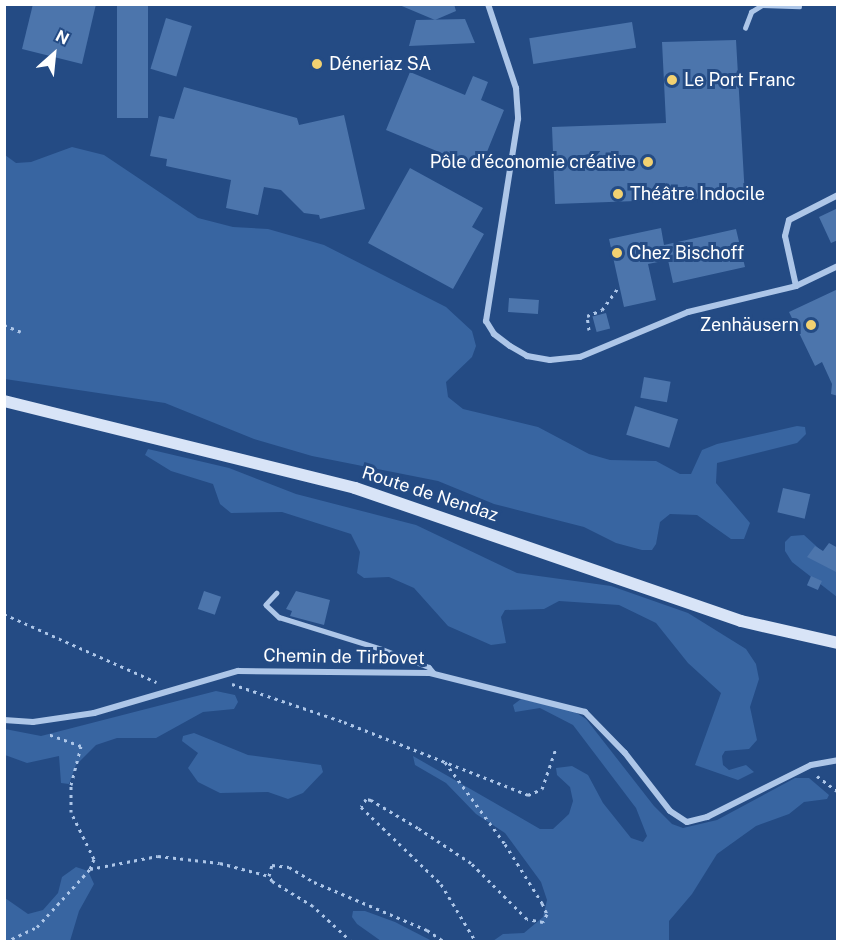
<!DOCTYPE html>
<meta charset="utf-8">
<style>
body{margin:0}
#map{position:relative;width:842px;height:946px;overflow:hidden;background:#244b84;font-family:"Public Sans",sans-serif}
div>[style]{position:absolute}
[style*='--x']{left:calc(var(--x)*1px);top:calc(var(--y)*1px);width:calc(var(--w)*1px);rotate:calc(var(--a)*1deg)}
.green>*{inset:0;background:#3865a1}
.building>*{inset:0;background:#4c75ac;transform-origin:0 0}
.path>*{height:3px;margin-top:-1.5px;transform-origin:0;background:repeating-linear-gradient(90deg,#adc6e8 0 3px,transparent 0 7.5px)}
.service>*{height:4.5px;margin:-2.25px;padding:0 2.25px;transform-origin:2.25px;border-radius:2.25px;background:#adc6e8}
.minor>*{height:6px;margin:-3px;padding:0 3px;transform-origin:3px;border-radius:3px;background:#adc6e8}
.secondary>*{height:12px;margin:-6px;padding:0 6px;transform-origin:6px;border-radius:6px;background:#d8e4f7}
.dots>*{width:16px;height:16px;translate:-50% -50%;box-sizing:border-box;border:3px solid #244b84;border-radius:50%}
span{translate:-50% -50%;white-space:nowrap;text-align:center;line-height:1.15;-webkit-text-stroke:6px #244b84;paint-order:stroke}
.poi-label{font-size:18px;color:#fff}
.left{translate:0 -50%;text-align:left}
.right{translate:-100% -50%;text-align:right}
.street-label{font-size:18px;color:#fff}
.frame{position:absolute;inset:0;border:6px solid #fff;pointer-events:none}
.north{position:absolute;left:24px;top:24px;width:60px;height:60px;-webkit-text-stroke:4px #244b84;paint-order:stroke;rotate:27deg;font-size:16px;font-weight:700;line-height:24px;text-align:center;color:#fff}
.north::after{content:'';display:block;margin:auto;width:21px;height:27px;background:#fff;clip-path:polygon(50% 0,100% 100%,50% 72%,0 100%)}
</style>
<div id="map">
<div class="green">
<i style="clip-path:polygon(72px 147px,104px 155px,198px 218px,233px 227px,268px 229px,324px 245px,446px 307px,472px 331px,476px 346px,472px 357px,446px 382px,448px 397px,463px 409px,538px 427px,589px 454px,610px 460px,656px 461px,680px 474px,691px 474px,702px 450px,717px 444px,797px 426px,805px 427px,806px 434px,797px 443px,717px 463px,716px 483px,750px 523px,744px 539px,731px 539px,697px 515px,670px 514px,660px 522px,656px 544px,652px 550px,642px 550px,616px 543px,584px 527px,494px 504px,438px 481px,312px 456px,254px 439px,165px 403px,5px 379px,5px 155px,16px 163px,31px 162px)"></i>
<i style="clip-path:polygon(148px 449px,229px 468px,296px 494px,416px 525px,517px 573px,611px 586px,688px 613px,746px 649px,756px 664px,759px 679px,750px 707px,757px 740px,749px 749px,725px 751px,722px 756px,723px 765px,729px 770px,746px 765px,754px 772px,738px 780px,695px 765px,721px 693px,688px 663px,656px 623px,619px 605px,559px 601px,544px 609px,505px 610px,501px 617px,506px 643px,491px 645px,448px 626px,414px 588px,389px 577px,364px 578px,357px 573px,360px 552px,351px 534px,282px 512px,231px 513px,220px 504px,213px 484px,171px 471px,145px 455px)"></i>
<i style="clip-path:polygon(804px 535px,837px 565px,837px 597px,792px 562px,785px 551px,785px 542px,791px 536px)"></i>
<i style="clip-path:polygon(216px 691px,235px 695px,238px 702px,234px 709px,203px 712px,156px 738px,117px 738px,96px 745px,76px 765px,69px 784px,61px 783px,59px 756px,27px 763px,5px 755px,5px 729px,41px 736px)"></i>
<i style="clip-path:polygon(521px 699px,572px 710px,586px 719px,654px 806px,672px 824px,683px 828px,717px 820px,795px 778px,809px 778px,829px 795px,827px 799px,804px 802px,789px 814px,756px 826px,717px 854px,692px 894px,669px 921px,669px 941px,493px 941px,503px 934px,524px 933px,543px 917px,547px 900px,541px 882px,505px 833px,476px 814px,446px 783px,415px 765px,413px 756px,540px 829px,553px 829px,569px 814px,573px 801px,570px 787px,557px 775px,556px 768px,572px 766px,588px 775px,603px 803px,631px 838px,643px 842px,647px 836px,636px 808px,573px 725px,540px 708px,515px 712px,513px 705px)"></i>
<i style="clip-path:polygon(194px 733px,248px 755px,321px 765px,323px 772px,303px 793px,288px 799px,268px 792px,220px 793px,198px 782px,188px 768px,198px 753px,182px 741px,183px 736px)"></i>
<i style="clip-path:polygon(76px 867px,88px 871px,94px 884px,79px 911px,70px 941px,5px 941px,5px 898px,28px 914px,43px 910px,58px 893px,62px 877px)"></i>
<i style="clip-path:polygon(353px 911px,365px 911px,395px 922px,432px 941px,381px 941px,357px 924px,352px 917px)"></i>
</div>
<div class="building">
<i style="clip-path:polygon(33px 4px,96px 4px,82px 64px,22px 49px)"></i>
<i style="left:117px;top:4px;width:31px;height:114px"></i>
<i style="clip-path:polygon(397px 4px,454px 4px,456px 11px,435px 20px)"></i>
<i style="left:166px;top:18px;width:27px;height:53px;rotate:17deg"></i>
<i style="clip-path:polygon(465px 19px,475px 43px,409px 46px,416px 20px)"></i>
<i style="left:632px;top:22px;width:26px;height:104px;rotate:81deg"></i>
<i style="clip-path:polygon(736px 40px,745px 197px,555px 204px,552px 127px,666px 123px,662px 42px)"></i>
<i style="clip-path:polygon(410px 72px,465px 95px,473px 76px,488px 82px,481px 100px,504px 110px,480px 169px,386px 130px)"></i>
<i style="clip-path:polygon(184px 87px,297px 118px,299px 125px,344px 115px,365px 209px,320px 219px,319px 215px,304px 213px,281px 190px,264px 187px,258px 215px,226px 208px,231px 180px,166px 166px,167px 159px,150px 156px,159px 116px,174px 119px)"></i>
<i style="clip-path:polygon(410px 168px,483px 208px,472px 227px,484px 234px,453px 289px,368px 243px)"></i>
<i style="clip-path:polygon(838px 208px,838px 240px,831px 243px,819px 217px)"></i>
<i style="clip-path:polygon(661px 228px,664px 245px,736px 229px,745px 267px,673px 283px,668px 260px,648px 264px,656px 300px,624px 307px,609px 239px)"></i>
<i style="clip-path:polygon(838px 289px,838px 396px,831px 394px,832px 384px,822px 362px,815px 366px,789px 312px)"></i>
<i style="left:509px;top:298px;width:30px;height:14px;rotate:4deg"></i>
<i style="left:606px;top:313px;width:16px;height:14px;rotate:75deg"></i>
<i style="left:644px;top:377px;width:27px;height:21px;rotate:10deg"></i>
<i style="left:635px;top:406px;width:45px;height:30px;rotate:17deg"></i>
<i style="left:783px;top:488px;width:28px;height:25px;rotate:13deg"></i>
<i style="clip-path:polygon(829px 543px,838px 548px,838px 573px,807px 557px,815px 546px,823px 551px)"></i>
<i style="left:811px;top:576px;width:12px;height:10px;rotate:24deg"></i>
<i style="left:204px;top:591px;width:18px;height:19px;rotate:19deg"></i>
<i style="clip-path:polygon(296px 591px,330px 600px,324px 625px,290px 616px,292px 611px,286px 609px)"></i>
</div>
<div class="path">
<i style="--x:4;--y:325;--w:18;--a:22"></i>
<i style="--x:589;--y:330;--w:14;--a:-98"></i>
<i style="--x:587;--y:316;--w:16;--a:-22"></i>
<i style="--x:602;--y:310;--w:27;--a:-54"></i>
<i style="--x:4;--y:614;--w:167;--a:24.1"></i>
<i style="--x:232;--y:684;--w:118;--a:18.7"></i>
<i style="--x:344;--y:722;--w:198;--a:21.6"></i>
<i style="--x:528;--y:795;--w:15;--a:-23"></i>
<i style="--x:542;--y:789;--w:43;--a:-71.1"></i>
<i style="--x:445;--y:762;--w:102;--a:53.8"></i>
<i style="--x:505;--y:844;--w:70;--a:57.9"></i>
<i style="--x:542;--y:903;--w:12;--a:66"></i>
<i style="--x:547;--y:914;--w:9;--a:117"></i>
<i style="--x:543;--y:922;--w:16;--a:-169"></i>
<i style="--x:527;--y:919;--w:79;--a:-135"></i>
<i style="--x:471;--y:863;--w:64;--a:-146.6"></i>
<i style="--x:418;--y:828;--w:55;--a:-149.2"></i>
<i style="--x:371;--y:800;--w:5;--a:-169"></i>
<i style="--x:366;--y:799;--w:9;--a:122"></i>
<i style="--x:361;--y:807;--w:111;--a:43.9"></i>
<i style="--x:441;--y:884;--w:68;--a:58.9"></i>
<i style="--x:817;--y:776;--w:26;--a:37"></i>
<i style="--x:90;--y:869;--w:69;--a:-10.8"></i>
<i style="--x:158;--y:856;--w:62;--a:6.4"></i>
<i style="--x:220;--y:863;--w:51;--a:14.9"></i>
<i style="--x:5;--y:942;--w:35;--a:-25"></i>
<i style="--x:37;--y:927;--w:79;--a:-47.6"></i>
<i style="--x:90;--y:869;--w:11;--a:-68"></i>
<i style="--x:94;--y:859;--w:52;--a:-116.1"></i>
<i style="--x:71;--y:812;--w:27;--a:-90"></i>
<i style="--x:71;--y:785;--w:40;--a:-75.6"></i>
<i style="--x:81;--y:746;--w:37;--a:-160"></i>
<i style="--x:352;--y:942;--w:53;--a:-137.3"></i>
<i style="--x:313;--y:906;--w:48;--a:-148.6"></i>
<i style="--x:272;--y:881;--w:6;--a:-121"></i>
<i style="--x:269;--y:876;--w:11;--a:-75"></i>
<i style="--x:272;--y:865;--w:17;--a:7"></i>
<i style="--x:289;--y:867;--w:29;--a:31"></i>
<i style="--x:314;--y:882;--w:123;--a:23"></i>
<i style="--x:427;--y:930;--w:22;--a:34"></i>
</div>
<div class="service">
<i style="--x:745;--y:28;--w:17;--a:-69"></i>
<i style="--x:751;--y:12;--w:13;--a:-32"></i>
<i style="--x:762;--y:5;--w:37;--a:2"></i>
<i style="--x:277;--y:593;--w:16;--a:133"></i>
<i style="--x:266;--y:605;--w:18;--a:43"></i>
<i style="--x:279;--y:617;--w:108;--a:17.3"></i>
<i style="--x:382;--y:649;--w:50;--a:21"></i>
<i style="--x:429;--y:667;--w:8;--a:50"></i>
</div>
<div class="minor">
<i style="--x:488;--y:4;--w:89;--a:71.6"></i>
<i style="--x:516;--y:88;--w:31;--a:86"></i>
<i style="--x:518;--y:119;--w:205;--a:99"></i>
<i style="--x:486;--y:321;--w:15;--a:58"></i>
<i style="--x:494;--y:334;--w:20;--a:37"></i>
<i style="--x:510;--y:346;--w:20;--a:30"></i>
<i style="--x:527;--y:356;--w:23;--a:10"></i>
<i style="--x:550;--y:360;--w:30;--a:-6"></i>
<i style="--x:580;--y:357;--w:117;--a:-22.6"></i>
<i style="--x:688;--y:312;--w:111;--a:-13.5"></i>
<i style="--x:796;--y:286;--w:47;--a:-25.5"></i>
<i style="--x:796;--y:286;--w:51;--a:-102.4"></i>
<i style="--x:785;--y:236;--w:16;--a:-76"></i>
<i style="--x:789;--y:220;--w:55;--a:-27"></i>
<i style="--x:4;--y:720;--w:29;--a:4"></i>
<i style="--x:33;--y:722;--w:62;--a:-8.4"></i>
<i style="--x:94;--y:713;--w:150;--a:-16.3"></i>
<i style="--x:238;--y:671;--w:192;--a:0.6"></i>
<i style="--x:430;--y:673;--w:160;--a:14.1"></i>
<i style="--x:585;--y:712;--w:57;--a:45.7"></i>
<i style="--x:625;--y:753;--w:73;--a:52.2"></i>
<i style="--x:670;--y:811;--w:20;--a:33"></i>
<i style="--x:687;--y:822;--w:21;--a:-14"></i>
<i style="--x:707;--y:817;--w:116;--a:-26.6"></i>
<i style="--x:811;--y:765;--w:27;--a:-10"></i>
</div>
<div class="secondary">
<i style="--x:4;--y:401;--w:362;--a:13.9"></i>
<i style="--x:355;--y:488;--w:408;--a:19"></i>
<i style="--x:741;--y:621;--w:99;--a:12.8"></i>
</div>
<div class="dots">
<i style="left:317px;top:64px;background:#f2d171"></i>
<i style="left:672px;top:80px;background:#f2d171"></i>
<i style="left:648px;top:162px;background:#f2d171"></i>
<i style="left:618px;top:194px;background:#f2d171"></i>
<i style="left:617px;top:253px;background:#f2d171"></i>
<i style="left:811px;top:325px;background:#f2d171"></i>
</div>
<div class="poi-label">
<span class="left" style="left:329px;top:64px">Déneriaz SA</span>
<span class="left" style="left:684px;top:80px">Le Port Franc</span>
<span class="right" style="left:636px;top:162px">Pôle d'économie créative</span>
<span class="left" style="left:630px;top:194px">Théâtre Indocile</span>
<span class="left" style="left:629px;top:253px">Chez Bischoff</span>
<span class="right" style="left:799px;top:325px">Zenhäusern</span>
</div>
<div class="street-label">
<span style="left:430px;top:494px;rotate:18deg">Route de Nendaz</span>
<span style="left:344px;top:657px;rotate:1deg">Chemin de Tirbovet</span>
</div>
<div class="frame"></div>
<div class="north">N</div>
</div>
